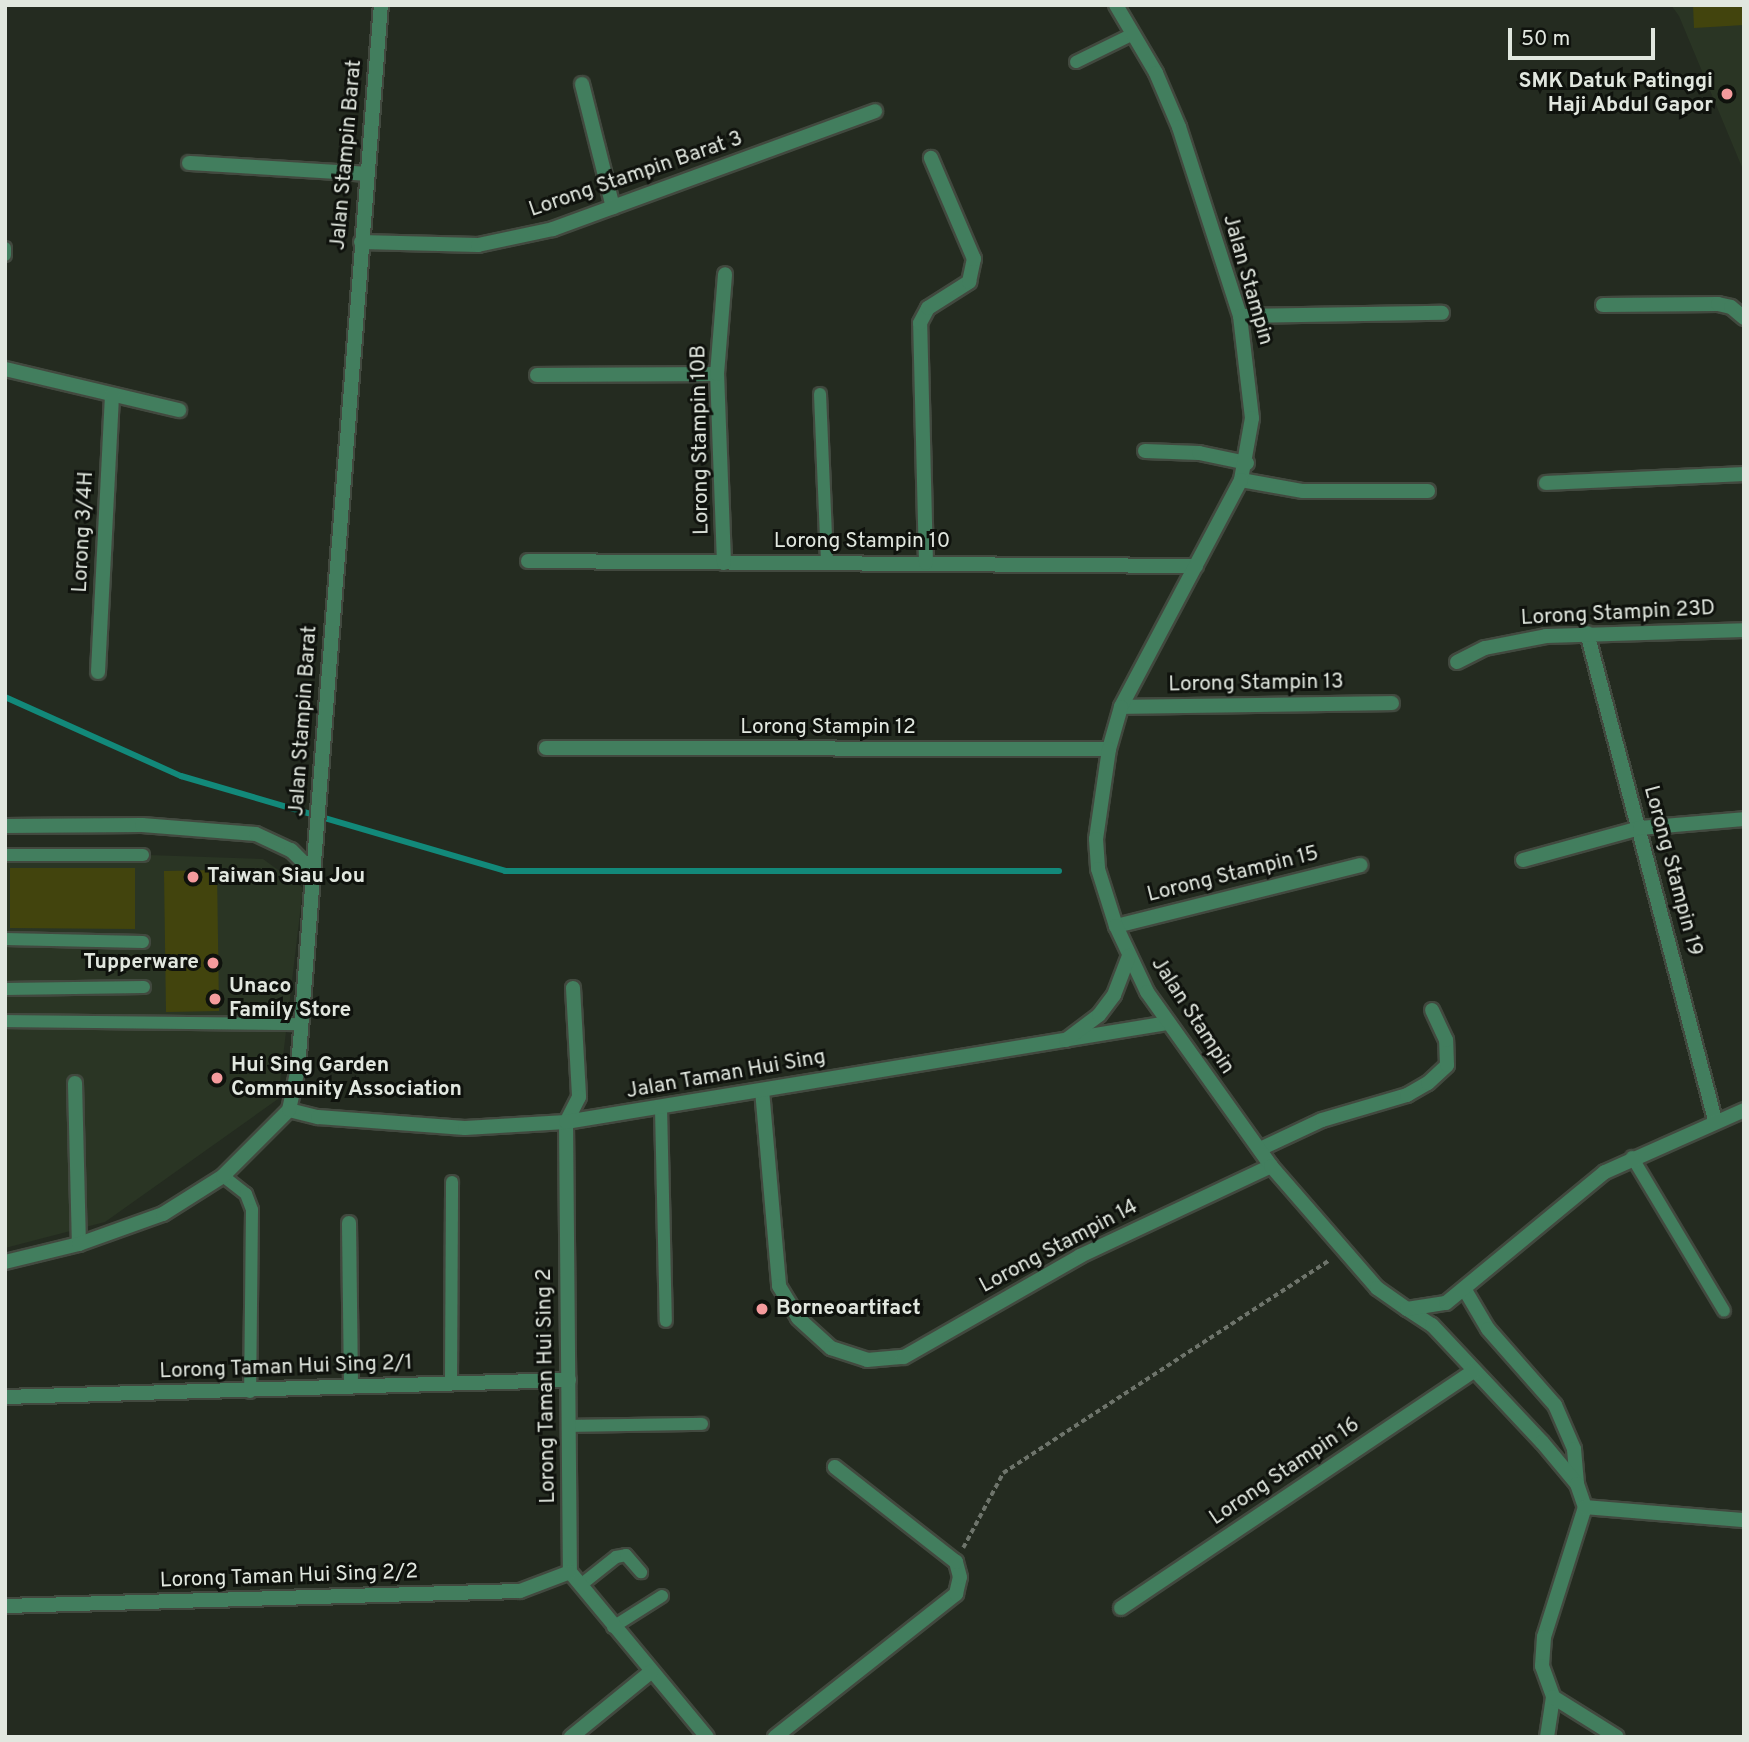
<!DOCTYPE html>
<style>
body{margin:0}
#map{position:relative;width:1749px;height:1742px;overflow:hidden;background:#242b20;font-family:Overpass,sans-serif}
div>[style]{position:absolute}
.built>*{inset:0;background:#2a3524}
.stream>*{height:6px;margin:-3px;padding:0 3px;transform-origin:3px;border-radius:3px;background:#12897a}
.building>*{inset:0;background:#42440d}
.path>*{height:3.5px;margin-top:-1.75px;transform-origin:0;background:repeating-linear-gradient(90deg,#6e746b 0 5px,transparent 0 8.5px)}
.roads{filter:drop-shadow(2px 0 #42493f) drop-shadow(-2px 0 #42493f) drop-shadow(0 2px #42493f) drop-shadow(0 -2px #42493f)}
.service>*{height:12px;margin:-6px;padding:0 6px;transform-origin:6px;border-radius:6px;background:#427e5e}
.minor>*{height:14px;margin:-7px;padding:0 7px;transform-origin:7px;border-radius:7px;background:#427e5e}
.tertiary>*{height:14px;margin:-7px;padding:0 7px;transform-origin:7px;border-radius:7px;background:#427e5e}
.dots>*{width:19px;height:19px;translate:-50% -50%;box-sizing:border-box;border:4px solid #0f120d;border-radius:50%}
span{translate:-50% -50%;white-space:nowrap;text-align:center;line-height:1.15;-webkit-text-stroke:6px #0f120d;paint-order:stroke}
.poi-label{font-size:21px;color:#e1e7df;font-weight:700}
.right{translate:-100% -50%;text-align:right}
.left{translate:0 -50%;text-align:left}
.street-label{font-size:21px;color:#e1e7df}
.frame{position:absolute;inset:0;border:7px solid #e1e7df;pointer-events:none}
.scale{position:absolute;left:1508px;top:28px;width:147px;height:32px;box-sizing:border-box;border:4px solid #e1e7df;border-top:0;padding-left:9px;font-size:21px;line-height:24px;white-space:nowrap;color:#e1e7df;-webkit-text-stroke:5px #0f120d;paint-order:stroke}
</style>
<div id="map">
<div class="built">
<div style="clip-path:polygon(1671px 5px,1744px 5px,1744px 172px,1679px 16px)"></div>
<div style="clip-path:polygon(5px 850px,263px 859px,303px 888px,278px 1099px,105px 1222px,5px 1248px)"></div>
</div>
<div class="stream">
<div style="left:5px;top:697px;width:193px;rotate:24.2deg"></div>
<div style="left:181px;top:776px;width:338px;rotate:16.3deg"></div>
<div style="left:505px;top:871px;width:554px"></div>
</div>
<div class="building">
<div style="clip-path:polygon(1693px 5px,1744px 5px,1744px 25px,1694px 28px)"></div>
<div style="clip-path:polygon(10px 868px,135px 868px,135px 929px,10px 928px)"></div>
<div style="clip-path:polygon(217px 870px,219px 1011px,166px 1012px,164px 871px)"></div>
</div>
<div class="path">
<div style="left:963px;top:1548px;width:85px;rotate:-61.9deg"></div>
<div style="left:1003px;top:1473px;width:390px;rotate:-33.1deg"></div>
</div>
<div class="roads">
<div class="service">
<div style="left:1076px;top:62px;width:64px;rotate:-26.2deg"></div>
<div style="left:5px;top:248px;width:7px;rotate:90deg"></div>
<div style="left:820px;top:394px;width:169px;rotate:87.6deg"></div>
<div style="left:5px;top:855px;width:138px"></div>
<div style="left:5px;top:939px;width:138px;rotate:1.2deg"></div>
<div style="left:5px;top:989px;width:139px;rotate:-0.8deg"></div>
<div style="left:5px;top:1021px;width:297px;rotate:0.6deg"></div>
<div style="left:661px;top:1108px;width:213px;rotate:88.7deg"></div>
<div style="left:1632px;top:1157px;width:179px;rotate:59.1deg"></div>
<div style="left:223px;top:1176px;width:29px;rotate:38deg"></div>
<div style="left:246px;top:1194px;width:17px;rotate:69deg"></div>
<div style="left:252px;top:1210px;width:182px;rotate:90.6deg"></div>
<div style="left:451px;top:1383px;width:201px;rotate:-89.7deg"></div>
<div style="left:569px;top:1426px;width:133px;rotate:-0.9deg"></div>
<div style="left:582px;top:1584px;width:43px;rotate:-38.5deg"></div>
<div style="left:616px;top:1557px;width:10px;rotate:-11deg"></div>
<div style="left:626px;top:1555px;width:23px;rotate:49deg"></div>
<div style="left:613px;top:1627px;width:58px;rotate:-32.3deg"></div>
</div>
<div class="minor">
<div style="left:582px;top:84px;width:127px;rotate:75.9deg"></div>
<div style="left:189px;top:163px;width:178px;rotate:3.5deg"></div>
<div style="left:361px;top:242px;width:117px;rotate:1.5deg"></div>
<div style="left:478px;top:245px;width:77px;rotate:-12deg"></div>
<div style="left:553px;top:229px;width:343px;rotate:-20.1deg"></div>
<div style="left:1603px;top:305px;width:115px;rotate:-0.5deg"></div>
<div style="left:1718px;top:304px;width:13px;rotate:13deg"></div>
<div style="left:1731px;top:307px;width:17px;rotate:40deg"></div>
<div style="left:1240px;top:316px;width:202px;rotate:-0.9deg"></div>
<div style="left:5px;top:369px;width:179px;rotate:13.3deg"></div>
<div style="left:537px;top:375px;width:180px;rotate:-0.3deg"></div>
<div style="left:1145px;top:451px;width:54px;rotate:2.1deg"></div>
<div style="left:1199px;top:453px;width:49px;rotate:11.8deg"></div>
<div style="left:1241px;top:480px;width:63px;rotate:10.1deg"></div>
<div style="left:1303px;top:491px;width:125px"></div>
<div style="left:1546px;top:483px;width:198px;rotate:-2.6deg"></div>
<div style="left:528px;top:561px;width:668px;rotate:0.43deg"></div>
<div style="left:724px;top:563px;width:189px;rotate:-92.1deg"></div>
<div style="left:717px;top:374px;width:100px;rotate:-85.4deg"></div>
<div style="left:926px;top:563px;width:240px;rotate:-91.4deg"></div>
<div style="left:920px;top:323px;width:17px;rotate:-62deg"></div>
<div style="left:928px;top:308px;width:49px;rotate:-32.4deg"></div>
<div style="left:969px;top:282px;width:24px;rotate:-78deg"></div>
<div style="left:974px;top:259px;width:110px;rotate:-113.1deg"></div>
<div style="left:1587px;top:633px;width:504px;rotate:75.27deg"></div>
<div style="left:1457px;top:662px;width:31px;rotate:-27deg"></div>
<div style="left:1485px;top:648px;width:62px;rotate:-11.1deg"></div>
<div style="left:1546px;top:636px;width:198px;rotate:-1.7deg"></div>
<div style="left:98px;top:672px;width:277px;rotate:-87.1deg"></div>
<div style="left:1121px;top:707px;width:271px;rotate:-0.8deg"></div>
<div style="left:546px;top:748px;width:563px;rotate:0.1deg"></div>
<div style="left:5px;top:826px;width:137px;rotate:-0.4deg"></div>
<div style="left:142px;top:825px;width:114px;rotate:4.5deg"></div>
<div style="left:256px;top:834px;width:38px;rotate:25deg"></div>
<div style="left:291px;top:850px;width:33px;rotate:45deg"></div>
<div style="left:1523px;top:860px;width:121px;rotate:-15.3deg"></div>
<div style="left:1640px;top:828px;width:104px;rotate:-4.9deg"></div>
<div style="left:1116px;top:926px;width:252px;rotate:-14deg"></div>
<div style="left:573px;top:988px;width:109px;rotate:86.8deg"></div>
<div style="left:579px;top:1097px;width:28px;rotate:117deg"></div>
<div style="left:566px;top:1122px;width:450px;rotate:89.5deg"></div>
<div style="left:570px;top:1572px;width:214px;rotate:50.3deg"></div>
<div style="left:75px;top:1083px;width:161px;rotate:88.6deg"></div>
<div style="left:762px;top:1090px;width:197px;rotate:85deg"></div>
<div style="left:779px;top:1286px;width:37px;rotate:59deg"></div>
<div style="left:798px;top:1318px;width:45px;rotate:42.3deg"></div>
<div style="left:831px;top:1348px;width:38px;rotate:18deg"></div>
<div style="left:867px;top:1360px;width:37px;rotate:-5deg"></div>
<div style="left:904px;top:1357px;width:203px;rotate:-29.8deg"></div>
<div style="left:1080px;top:1256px;width:211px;rotate:-25.2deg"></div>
<div style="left:289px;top:1110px;width:30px;rotate:14deg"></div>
<div style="left:318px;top:1117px;width:147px;rotate:4.3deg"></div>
<div style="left:465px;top:1128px;width:101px;rotate:-3.4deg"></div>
<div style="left:566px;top:1122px;width:609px;rotate:-9.35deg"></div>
<div style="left:1260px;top:1149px;width:68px;rotate:-25.1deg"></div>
<div style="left:1322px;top:1120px;width:89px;rotate:-16.4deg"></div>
<div style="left:1407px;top:1095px;width:24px;rotate:-30deg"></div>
<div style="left:1428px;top:1083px;width:26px;rotate:-43deg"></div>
<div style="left:1447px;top:1065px;width:25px;rotate:-92deg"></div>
<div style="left:1446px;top:1040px;width:33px;rotate:-115deg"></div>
<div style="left:349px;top:1223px;width:163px;rotate:89.3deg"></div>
<div style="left:1465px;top:1290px;width:45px;rotate:59.5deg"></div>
<div style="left:1488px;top:1329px;width:101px;rotate:48.6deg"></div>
<div style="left:1555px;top:1405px;width:48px;rotate:66.6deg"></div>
<div style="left:1574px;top:1449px;width:35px;rotate:85deg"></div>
<div style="left:1407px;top:1309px;width:30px;rotate:33deg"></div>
<div style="left:1432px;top:1325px;width:161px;rotate:46.8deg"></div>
<div style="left:1542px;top:1442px;width:55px;rotate:50.2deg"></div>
<div style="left:1577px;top:1484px;width:24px;rotate:71deg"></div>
<div style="left:1585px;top:1507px;width:136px;rotate:107.5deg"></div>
<div style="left:1544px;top:1637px;width:29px;rotate:94deg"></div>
<div style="left:1542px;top:1666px;width:33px;rotate:70deg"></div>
<div style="left:1553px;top:1697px;width:40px;rotate:98.5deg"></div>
<div style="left:5px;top:1397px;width:564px;rotate:-1.73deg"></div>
<div style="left:1585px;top:1507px;width:160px;rotate:4.7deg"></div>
<div style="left:5px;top:1606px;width:515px;rotate:-1.67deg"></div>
<div style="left:520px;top:1591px;width:53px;rotate:-20.8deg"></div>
<div style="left:1121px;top:1608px;width:425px;rotate:-33.9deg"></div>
<div style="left:1553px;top:1697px;width:75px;rotate:32deg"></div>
<div style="left:571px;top:1737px;width:104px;rotate:-39.2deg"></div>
<div style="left:775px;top:1737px;width:231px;rotate:-38.3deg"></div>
<div style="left:956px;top:1594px;width:17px;rotate:-77deg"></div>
<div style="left:960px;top:1577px;width:16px;rotate:-105deg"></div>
<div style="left:956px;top:1562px;width:154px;rotate:-141.9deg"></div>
</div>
<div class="tertiary">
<div style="left:1116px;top:5px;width:79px;rotate:59.5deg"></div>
<div style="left:1156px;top:73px;width:59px;rotate:66.9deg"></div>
<div style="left:1179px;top:127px;width:199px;rotate:72.1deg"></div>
<div style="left:1240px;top:316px;width:103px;rotate:83.3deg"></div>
<div style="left:1252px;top:418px;width:63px;rotate:100.1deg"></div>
<div style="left:1241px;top:480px;width:257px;rotate:117.9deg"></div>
<div style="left:1121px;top:707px;width:44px;rotate:105.9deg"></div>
<div style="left:1109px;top:749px;width:91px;rotate:98.2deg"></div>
<div style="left:1096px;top:839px;width:30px;rotate:86deg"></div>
<div style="left:1098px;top:869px;width:60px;rotate:72.5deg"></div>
<div style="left:1116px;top:926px;width:73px;rotate:64.8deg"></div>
<div style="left:1147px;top:992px;width:214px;rotate:54.5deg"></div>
<div style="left:1271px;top:1166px;width:162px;rotate:49deg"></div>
<div style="left:1377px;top:1288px;width:37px;rotate:35deg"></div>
<div style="left:1407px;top:1309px;width:39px;rotate:-9deg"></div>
<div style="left:1446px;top:1303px;width:206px;rotate:-39.5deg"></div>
<div style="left:1605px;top:1172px;width:152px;rotate:-24deg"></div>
<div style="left:1066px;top:1040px;width:41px;rotate:-37.1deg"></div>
<div style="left:1099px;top:1015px;width:25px;rotate:-53deg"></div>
<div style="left:1114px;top:995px;width:42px;rotate:-69deg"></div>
<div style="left:5px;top:1262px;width:76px;rotate:-13.7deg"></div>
<div style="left:79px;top:1244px;width:89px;rotate:-19.7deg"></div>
<div style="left:163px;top:1214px;width:71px;rotate:-32.3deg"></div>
<div style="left:223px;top:1176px;width:93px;rotate:-45deg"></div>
<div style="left:289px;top:1110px;width:43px;rotate:-77.9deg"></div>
<div style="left:298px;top:1068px;width:1066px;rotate:-85.54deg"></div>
</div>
</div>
<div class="dots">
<div style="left:1727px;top:94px;background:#f59b9d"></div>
<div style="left:193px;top:877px;background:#f59b9d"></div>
<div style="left:213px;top:963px;background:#f59b9d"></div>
<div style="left:215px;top:999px;background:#f59b9d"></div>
<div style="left:217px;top:1078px;background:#f59b9d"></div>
<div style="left:762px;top:1309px;background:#f59b9d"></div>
</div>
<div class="poi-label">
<span class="right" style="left:1713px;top:94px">SMK Datuk Patinggi<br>Haji Abdul Gapor</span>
<span class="left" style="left:207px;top:877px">Taiwan Siau Jou</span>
<span class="right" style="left:199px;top:963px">Tupperware</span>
<span class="left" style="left:229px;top:999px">Unaco<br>Family Store</span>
<span class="left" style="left:231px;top:1078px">Hui Sing Garden<br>Community Association</span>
<span class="left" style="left:776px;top:1309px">Borneoartifact</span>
</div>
<div class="street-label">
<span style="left:347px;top:155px;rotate:-85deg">Jalan Stampin Barat</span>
<span style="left:636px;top:175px;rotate:-19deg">Lorong Stampin Barat 3</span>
<span style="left:1247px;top:280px;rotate:74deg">Jalan Stampin</span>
<span style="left:701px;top:440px;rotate:-91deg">Lorong Stampin 10B</span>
<span style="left:84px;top:532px;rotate:-87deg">Lorong 3/4H</span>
<span style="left:862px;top:542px">Lorong Stampin 10</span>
<span style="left:1618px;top:614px;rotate:-3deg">Lorong Stampin 23D</span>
<span style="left:1256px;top:684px;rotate:-1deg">Lorong Stampin 13</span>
<span style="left:304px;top:721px;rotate:-86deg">Jalan Stampin Barat</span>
<span style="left:828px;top:728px">Lorong Stampin 12</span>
<span style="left:1672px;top:871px;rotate:75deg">Lorong Stampin 19</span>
<span style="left:1233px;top:875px;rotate:-14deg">Lorong Stampin 15</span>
<span style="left:1192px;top:1016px;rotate:57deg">Jalan Stampin</span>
<span style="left:726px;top:1075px;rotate:-10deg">Jalan Taman Hui Sing</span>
<span style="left:1059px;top:1247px;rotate:-28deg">Lorong Stampin 14</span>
<span style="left:286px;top:1368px;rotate:-2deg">Lorong Taman Hui Sing 2/1</span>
<span style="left:547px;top:1386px;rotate:-91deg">Lorong Taman Hui Sing 2</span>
<span style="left:1285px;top:1472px;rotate:-34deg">Lorong Stampin 16</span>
<span style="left:289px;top:1577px;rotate:-2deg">Lorong Taman Hui Sing 2/2</span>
</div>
<div class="frame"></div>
<div class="scale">50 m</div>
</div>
